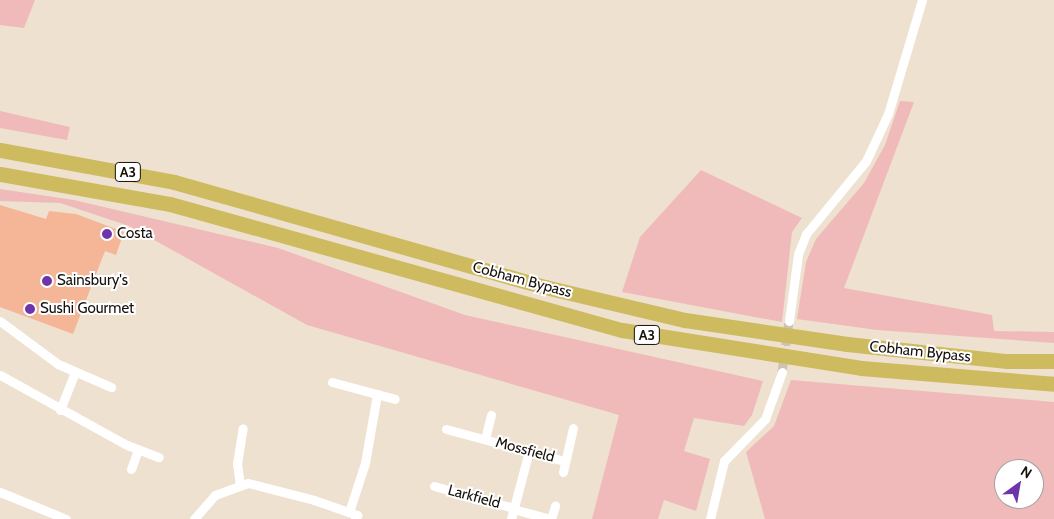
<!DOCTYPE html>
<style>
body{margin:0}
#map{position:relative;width:1054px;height:519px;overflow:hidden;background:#efe1d0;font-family:Cabin,sans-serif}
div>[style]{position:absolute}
.green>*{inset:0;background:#efbab9}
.building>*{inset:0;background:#f5b597}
.minor-tunnel>*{height:9px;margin-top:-4.5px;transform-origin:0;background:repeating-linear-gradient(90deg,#cec2b3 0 9px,transparent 0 13.5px)}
.minor>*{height:9px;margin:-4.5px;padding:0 4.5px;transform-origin:4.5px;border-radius:4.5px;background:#fff}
.trunk>*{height:15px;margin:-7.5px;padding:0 7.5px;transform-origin:7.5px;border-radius:7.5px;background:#cebb60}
.dots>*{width:14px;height:14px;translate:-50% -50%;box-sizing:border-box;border:2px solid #fff;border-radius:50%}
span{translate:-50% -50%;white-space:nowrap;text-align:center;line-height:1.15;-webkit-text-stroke:4px #fff;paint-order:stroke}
.shield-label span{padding:1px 4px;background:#fff;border:1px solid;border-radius:4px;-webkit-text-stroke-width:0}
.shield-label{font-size:14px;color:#16110c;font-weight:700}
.poi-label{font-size:15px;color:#16110c}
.left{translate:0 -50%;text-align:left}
.street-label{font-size:15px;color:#16110c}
.north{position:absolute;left:994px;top:459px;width:50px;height:50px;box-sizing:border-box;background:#fff;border:1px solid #a2a09e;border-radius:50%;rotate:32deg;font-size:14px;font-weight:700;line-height:20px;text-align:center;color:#16110c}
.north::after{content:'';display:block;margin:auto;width:18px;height:22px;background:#6e35ab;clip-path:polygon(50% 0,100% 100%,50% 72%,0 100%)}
</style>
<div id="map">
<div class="green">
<div style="clip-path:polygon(0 0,35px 0,24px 28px,0 25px)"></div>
<div style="clip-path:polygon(900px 101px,914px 102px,844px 288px,992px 315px,994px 331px,1054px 332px,1054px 343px,877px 330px,797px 319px,806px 262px,816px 239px,864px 183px,885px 145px)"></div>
<div style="clip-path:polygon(0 111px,70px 127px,67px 140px,0 128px)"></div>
<div style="clip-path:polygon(701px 170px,802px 218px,792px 232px,782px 322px,622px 292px,640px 237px)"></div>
<div style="clip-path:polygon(0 189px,74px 200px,278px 248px,465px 315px,763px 381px,752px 415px,744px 426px,694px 418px,684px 451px,710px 459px,696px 511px,664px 500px,658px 519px,592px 519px,619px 415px,307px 325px,129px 226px,60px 203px,0 201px)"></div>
<div style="clip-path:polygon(evenodd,791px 380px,1054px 402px,1054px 519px,765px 519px,746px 452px,774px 426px,791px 380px,1004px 469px,1034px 469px,1034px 499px,1004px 499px,1004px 469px)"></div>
</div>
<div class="building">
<div style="clip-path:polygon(0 205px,46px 219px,49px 211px,76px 214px,124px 232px,116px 255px,105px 251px,73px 334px,0 307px)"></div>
</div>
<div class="minor-tunnel">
<div style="left:782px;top:372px;width:51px;rotate:-82.2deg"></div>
</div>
<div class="minor">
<div style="left:0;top:321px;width:72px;rotate:36.6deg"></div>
<div style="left:58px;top:364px;width:58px;rotate:23.5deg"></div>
<div style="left:789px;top:321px;width:68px;rotate:-82.3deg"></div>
<div style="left:798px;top:254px;width:22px;rotate:-68deg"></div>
<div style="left:806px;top:234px;width:94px;rotate:-50.6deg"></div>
<div style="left:866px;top:161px;width:52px;rotate:-64.9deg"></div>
<div style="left:888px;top:114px;width:119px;rotate:-73.4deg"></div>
<div style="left:0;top:375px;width:145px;rotate:28.9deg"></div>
<div style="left:127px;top:445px;width:34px;rotate:21deg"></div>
<div style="left:332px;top:382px;width:65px;rotate:15.1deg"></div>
<div style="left:60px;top:410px;width:41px;rotate:-68.5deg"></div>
<div style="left:446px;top:429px;width:123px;rotate:15.1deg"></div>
<div style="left:485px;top:439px;width:25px;rotate:-76deg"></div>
<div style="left:131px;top:469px;width:20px;rotate:-70deg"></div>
<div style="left:563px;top:472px;width:45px;rotate:-77.2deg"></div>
<div style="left:240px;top:485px;width:21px;rotate:-98deg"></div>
<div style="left:237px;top:464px;width:36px;rotate:-81deg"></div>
<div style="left:434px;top:486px;width:83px;rotate:15.4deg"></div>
<div style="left:0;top:492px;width:71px;rotate:22.2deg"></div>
<div style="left:513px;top:509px;width:39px;rotate:15deg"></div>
<div style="left:349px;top:512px;width:52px;rotate:-71.9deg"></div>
<div style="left:365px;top:463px;width:70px;rotate:-80.1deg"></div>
<div style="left:194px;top:519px;width:32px;rotate:-49deg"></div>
<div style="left:215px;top:495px;width:35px;rotate:-20deg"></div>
<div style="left:248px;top:483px;width:68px;rotate:14.4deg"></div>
<div style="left:314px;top:500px;width:46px;rotate:19.2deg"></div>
<div style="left:357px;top:515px;width:4px;rotate:117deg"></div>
<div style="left:511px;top:519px;width:70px;rotate:-75.2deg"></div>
<div style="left:551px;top:519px;width:14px;rotate:-73deg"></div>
<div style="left:710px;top:519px;width:60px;rotate:-76.4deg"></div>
<div style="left:724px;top:461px;width:59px;rotate:-45.7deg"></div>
<div style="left:765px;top:419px;width:50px;rotate:-70.1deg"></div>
</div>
<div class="trunk">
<div style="left:0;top:150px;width:177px;rotate:10.4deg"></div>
<div style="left:174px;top:182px;width:386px;rotate:15.8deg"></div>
<div style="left:545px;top:287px;width:144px;rotate:13.3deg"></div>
<div style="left:685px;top:320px;width:164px;rotate:8.4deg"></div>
<div style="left:847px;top:344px;width:161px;rotate:6.1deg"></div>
<div style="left:1007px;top:361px;width:47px"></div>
<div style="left:0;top:174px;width:173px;rotate:10deg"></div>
<div style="left:170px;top:204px;width:469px;rotate:15.6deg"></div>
<div style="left:622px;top:330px;width:242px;rotate:9deg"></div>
<div style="left:861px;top:368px;width:194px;rotate:4.7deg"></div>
</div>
<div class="dots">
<div style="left:107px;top:234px;background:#6e35ab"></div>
<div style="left:47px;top:281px;background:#6e35ab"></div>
<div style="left:30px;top:309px;background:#6e35ab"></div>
</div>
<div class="shield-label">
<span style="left:128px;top:172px">A3</span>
<span style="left:647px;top:335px">A3</span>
</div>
<div class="poi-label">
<span class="left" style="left:117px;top:234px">Costa</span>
<span class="left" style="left:57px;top:281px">Sainsbury's</span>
<span class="left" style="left:40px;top:309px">Sushi Gourmet</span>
</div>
<div class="street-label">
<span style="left:522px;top:280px;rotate:15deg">Cobham Bypass</span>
<span style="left:920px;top:352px;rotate:6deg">Cobham Bypass</span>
<span style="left:525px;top:450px;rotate:15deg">Mossfield</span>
<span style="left:474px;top:497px;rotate:15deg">Larkfield</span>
</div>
<div class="north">N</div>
</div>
